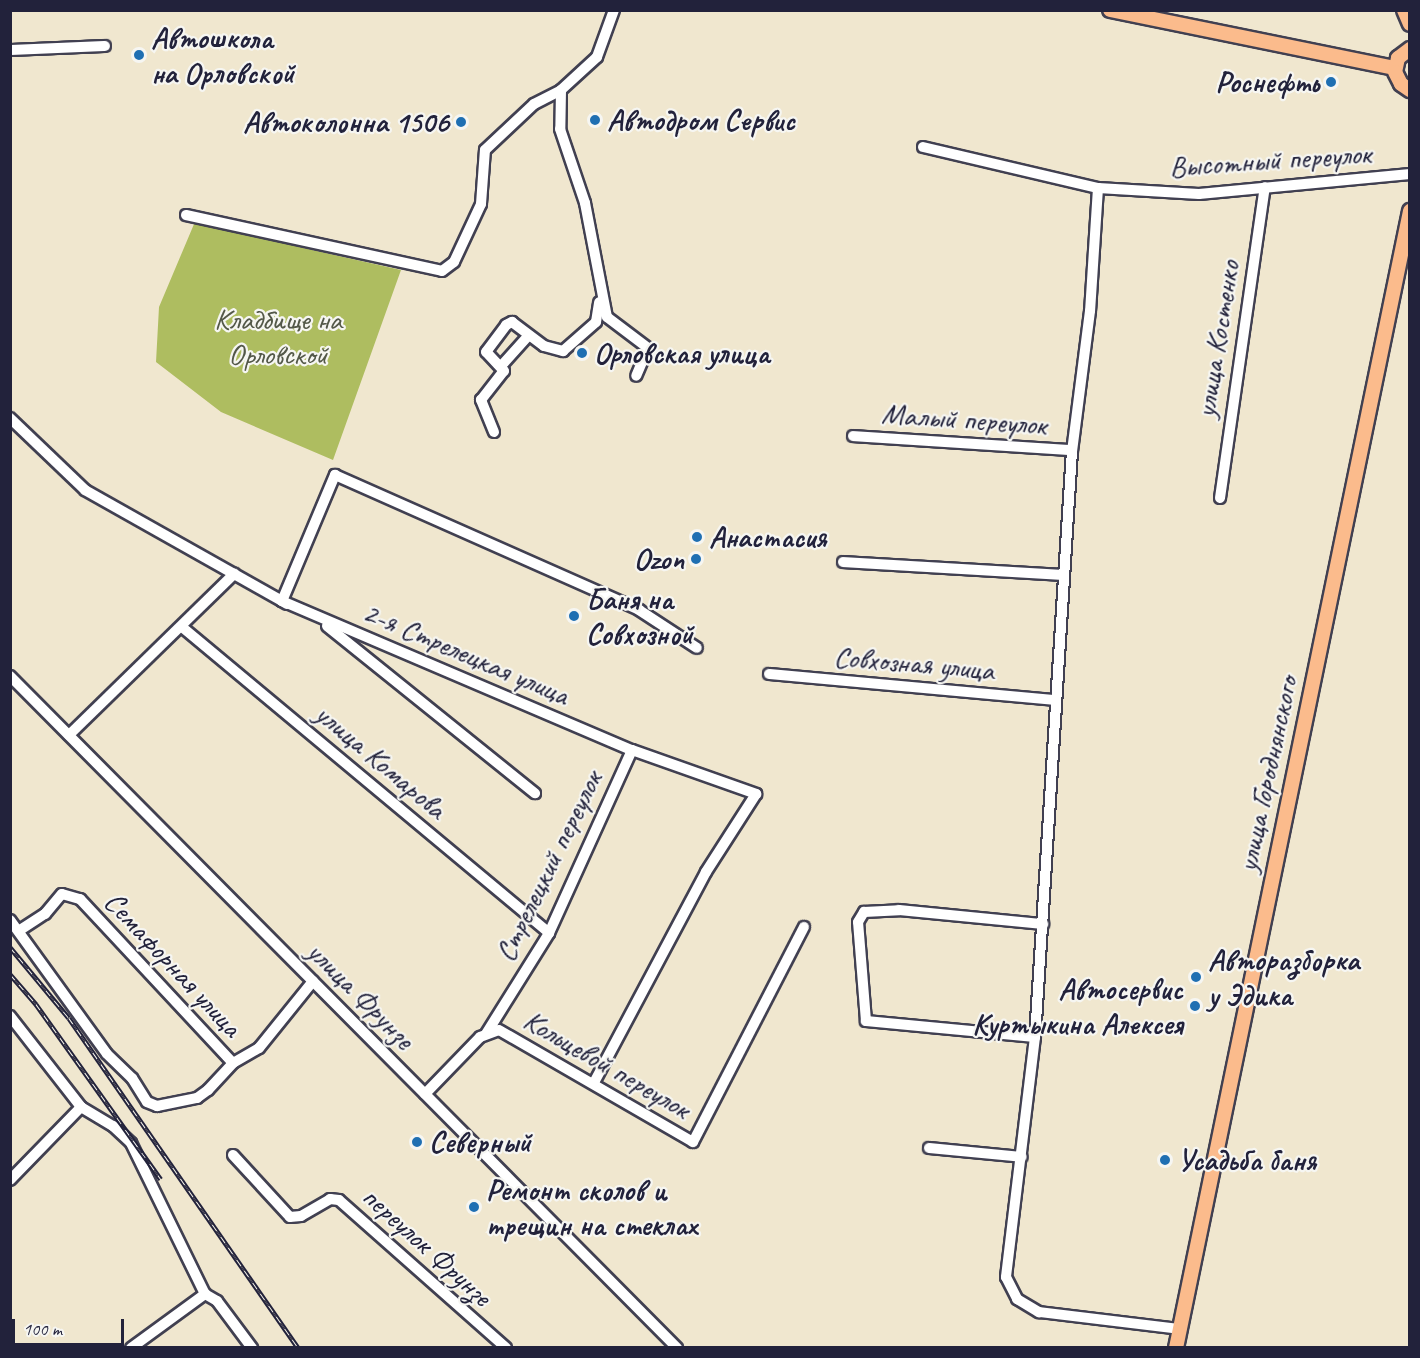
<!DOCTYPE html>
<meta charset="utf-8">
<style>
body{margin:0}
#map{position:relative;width:1420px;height:1358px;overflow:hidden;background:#f0e7cf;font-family:Caveat,sans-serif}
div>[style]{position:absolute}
.green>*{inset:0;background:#aebd60}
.roads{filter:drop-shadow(2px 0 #414051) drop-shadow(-2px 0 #414051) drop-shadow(0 2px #414051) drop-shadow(0 -2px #414051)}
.minor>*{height:10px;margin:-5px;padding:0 5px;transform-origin:5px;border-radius:5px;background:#fff}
.major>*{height:14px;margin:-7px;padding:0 7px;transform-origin:7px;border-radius:7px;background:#fbbb8c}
.rail>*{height:4.5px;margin-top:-2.25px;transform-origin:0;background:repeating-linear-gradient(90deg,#f6f6f2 0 7px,#22223b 0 14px);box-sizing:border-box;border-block:2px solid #22223b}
.dots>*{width:16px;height:16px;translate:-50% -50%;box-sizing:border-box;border:3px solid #f6f6f2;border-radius:50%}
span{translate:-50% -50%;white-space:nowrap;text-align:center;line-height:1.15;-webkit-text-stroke:4.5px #f6f6f2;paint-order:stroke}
.poi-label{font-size:30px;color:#22223b;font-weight:700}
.left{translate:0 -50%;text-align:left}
.right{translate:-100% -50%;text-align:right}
.street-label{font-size:30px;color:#22223b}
.park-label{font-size:30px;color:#535848}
.frame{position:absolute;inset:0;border:12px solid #22223b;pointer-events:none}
.scale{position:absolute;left:12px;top:1319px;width:112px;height:27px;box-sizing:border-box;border:3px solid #22223b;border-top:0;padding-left:8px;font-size:18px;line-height:21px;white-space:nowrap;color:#22223b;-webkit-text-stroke:4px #f6f6f2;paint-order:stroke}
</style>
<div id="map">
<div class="green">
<div style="clip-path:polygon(197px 217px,299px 247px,401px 270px,333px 460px,221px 412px,156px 362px,159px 307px)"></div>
</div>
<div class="roads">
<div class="minor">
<div style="left:614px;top:10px;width:50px;rotate:109.9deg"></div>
<div style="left:597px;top:57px;width:49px;rotate:137.5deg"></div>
<div style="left:561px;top:90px;width:39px;rotate:91deg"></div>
<div style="left:560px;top:129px;width:78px;rotate:71.3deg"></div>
<div style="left:585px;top:203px;width:116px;rotate:79.1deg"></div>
<div style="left:607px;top:317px;width:51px;rotate:37.1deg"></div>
<div style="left:648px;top:348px;width:30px;rotate:113deg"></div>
<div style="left:10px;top:50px;width:95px;rotate:-2.4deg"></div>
<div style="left:923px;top:147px;width:180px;rotate:13.2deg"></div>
<div style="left:1098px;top:188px;width:101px;rotate:3.4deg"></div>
<div style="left:1199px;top:194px;width:212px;rotate:-5.4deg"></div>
<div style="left:1098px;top:188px;width:123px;rotate:93.7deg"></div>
<div style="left:1090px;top:311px;width:141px;rotate:97.3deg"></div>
<div style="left:1072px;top:451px;width:587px;rotate:93.61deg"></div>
<div style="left:1035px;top:1037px;width:242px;rotate:96.9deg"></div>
<div style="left:1006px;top:1277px;width:25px;rotate:63deg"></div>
<div style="left:1017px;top:1299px;width:26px;rotate:31deg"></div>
<div style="left:1039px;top:1312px;width:142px;rotate:6.9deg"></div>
<div style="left:186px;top:215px;width:262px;rotate:12.3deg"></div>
<div style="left:442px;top:271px;width:15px;rotate:-37deg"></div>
<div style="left:454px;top:262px;width:64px;rotate:-65deg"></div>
<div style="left:481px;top:204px;width:54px;rotate:-85.8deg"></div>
<div style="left:485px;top:150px;width:67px;rotate:-43.2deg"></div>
<div style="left:534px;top:104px;width:30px;rotate:-27deg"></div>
<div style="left:502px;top:365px;width:40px;rotate:-48deg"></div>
<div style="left:10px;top:418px;width:104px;rotate:43.8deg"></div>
<div style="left:85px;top:490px;width:226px;rotate:29.4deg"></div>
<div style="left:282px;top:601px;width:380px;rotate:23.1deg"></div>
<div style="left:632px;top:750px;width:132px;rotate:19.5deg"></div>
<div style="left:756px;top:794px;width:93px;rotate:122.7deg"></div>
<div style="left:706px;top:872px;width:239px;rotate:118deg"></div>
<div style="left:494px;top:432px;width:35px;rotate:-112deg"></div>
<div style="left:481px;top:400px;width:37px;rotate:-52deg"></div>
<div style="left:504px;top:371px;width:26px;rotate:-133deg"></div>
<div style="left:486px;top:352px;width:34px;rotate:-53deg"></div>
<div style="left:506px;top:325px;width:7px;rotate:-27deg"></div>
<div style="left:512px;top:322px;width:40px;rotate:37deg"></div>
<div style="left:544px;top:346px;width:20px;rotate:15deg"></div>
<div style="left:563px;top:351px;width:44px;rotate:-41.3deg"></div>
<div style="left:596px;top:322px;width:20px;rotate:-81deg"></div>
<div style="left:853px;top:436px;width:219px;rotate:3.7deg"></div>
<div style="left:1220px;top:498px;width:314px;rotate:-81.8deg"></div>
<div style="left:843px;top:562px;width:220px;rotate:3.4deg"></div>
<div style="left:287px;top:604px;width:6px;rotate:-149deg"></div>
<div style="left:282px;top:601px;width:137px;rotate:-67.2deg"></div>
<div style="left:335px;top:475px;width:333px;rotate:23.9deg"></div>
<div style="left:639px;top:610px;width:69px;rotate:33.2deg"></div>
<div style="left:327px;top:626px;width:267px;rotate:38.8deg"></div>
<div style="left:182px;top:627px;width:478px;rotate:39.8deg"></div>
<div style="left:769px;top:674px;width:286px;rotate:5.2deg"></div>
<div style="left:10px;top:676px;width:947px;rotate:45.21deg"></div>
<div style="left:69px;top:735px;width:231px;rotate:-44.3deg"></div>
<div style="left:10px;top:920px;width:165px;rotate:54.1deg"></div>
<div style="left:107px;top:1054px;width:35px;rotate:44deg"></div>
<div style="left:132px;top:1078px;width:28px;rotate:58deg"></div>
<div style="left:147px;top:1102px;width:11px;rotate:22deg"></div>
<div style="left:157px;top:1106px;width:41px;rotate:-11.3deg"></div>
<div style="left:197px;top:1098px;width:14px;rotate:-36deg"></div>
<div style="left:208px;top:1090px;width:37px;rotate:-47deg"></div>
<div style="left:233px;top:1063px;width:30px;rotate:-30deg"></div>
<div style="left:259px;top:1048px;width:86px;rotate:-51.1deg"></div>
<div style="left:20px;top:930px;width:30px;rotate:-33deg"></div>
<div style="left:45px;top:914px;width:26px;rotate:-50deg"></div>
<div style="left:62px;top:894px;width:19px;rotate:16deg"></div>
<div style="left:80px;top:899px;width:224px;rotate:47deg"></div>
<div style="left:10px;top:1016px;width:115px;rotate:52deg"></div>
<div style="left:81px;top:1107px;width:37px;rotate:31deg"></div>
<div style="left:113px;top:1126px;width:25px;rotate:43deg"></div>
<div style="left:131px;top:1143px;width:168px;rotate:63.9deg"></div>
<div style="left:205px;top:1294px;width:14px;rotate:30deg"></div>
<div style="left:217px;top:1301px;width:59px;rotate:53.3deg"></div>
<div style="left:486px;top:1034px;width:119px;rotate:-58deg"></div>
<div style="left:549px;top:933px;width:201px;rotate:-65.6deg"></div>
<div style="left:1035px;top:1037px;width:170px;rotate:-174.6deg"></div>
<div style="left:866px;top:1021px;width:99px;rotate:-94.6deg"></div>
<div style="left:858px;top:922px;width:12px;rotate:-59deg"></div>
<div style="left:864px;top:912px;width:35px;rotate:-3deg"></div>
<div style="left:899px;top:910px;width:145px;rotate:5.6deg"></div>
<div style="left:425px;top:1094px;width:79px;rotate:-46deg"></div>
<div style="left:480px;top:1037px;width:20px;rotate:-20deg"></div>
<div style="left:499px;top:1030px;width:224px;rotate:30deg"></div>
<div style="left:693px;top:1142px;width:242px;rotate:-62.7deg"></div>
<div style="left:929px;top:1148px;width:93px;rotate:5.5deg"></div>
<div style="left:233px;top:1155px;width:84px;rotate:47.4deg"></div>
<div style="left:290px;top:1217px;width:11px;rotate:-5deg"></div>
<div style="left:301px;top:1216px;width:34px;rotate:-30deg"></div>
<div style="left:330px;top:1199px;width:9px;rotate:6deg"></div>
<div style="left:339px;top:1200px;width:223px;rotate:41.5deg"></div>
<div style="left:10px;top:1180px;width:102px;rotate:-45.8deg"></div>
<div style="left:131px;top:1348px;width:92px;rotate:-36.1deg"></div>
</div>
<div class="major">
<div style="left:1110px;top:10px;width:291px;rotate:11.5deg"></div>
<div style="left:1404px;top:10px;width:15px;rotate:67deg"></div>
<div style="left:1410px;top:49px;width:15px;rotate:143deg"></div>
<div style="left:1398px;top:58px;width:14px;rotate:102deg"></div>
<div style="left:1395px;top:72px;width:13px;rotate:63deg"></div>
<div style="left:1401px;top:84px;width:11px;rotate:34deg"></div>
<div style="left:1176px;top:1348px;width:1161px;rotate:-78.37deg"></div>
</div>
</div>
<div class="rail">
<div style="left:10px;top:947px;width:92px;rotate:50.3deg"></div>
<div style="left:69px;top:1018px;width:402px;rotate:55.2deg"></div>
<div style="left:10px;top:974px;width:40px;rotate:49deg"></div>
<div style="left:36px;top:1004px;width:215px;rotate:54.5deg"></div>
</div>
<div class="dots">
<div style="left:139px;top:55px;background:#1f6fb2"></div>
<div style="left:1331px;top:82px;background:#1f6fb2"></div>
<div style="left:595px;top:120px;background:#1f6fb2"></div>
<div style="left:461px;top:122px;background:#1f6fb2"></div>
<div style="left:582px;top:353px;background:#1f6fb2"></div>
<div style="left:697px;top:537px;background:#1f6fb2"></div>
<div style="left:696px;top:559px;background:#1f6fb2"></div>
<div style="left:574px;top:616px;background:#1f6fb2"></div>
<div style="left:1196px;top:977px;background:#1f6fb2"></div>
<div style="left:1195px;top:1006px;background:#1f6fb2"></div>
<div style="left:417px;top:1142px;background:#1f6fb2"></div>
<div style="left:1165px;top:1160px;background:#1f6fb2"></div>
<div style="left:474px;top:1207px;background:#1f6fb2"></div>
</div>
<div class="poi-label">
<span class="left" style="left:151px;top:55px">Автошкола<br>на Орловской</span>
<span class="right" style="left:1319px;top:82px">Роснефть</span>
<span class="left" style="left:607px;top:120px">Автодром Сервис</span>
<span class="right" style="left:449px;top:122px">Автоколонна 1506</span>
<span class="left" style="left:594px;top:353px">Орловская улица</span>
<span class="left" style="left:709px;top:537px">Анастасия</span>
<span class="right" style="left:684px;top:559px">Ozon</span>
<span class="left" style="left:586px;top:616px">Баня на<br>Совхозной</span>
<span class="left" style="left:1208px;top:977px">Авторазборка<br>у Эдика</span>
<span class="right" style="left:1183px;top:1006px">Автосервис<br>Куртыкина Алексея</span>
<span class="left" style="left:429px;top:1142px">Северный</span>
<span class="left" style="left:1177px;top:1160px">Усадьба баня</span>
<span class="left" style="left:486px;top:1207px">Ремонт сколов и<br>трещин на стеклах</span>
</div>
<div class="street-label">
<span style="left:1270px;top:160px;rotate:-4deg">Высотный переулок</span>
<span style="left:1217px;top:339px;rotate:-81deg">улица Костенко</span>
<span style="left:964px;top:419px;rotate:4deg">Малый переулок</span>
<span style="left:466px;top:653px;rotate:23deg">2-я Стрелецкая улица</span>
<span style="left:914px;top:663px;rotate:5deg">Совхозная улица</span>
<span style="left:381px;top:761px;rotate:40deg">улица Комарова</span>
<span style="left:1267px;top:774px;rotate:-78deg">улица Городнянского</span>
<span style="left:548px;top:866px;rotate:-64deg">Стрелецкий переулок</span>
<span style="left:173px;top:964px;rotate:47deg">Семафорная улица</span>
<span style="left:361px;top:995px;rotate:45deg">улица Фрунзе</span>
<span style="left:607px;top:1064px;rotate:30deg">Кольцевой переулок</span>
<span style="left:427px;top:1246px;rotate:42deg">переулок Фрунзе</span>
</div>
<div class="park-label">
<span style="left:278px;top:336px">Кладбище на<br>Орловской</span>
</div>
<div class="frame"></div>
<div class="scale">100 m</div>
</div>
